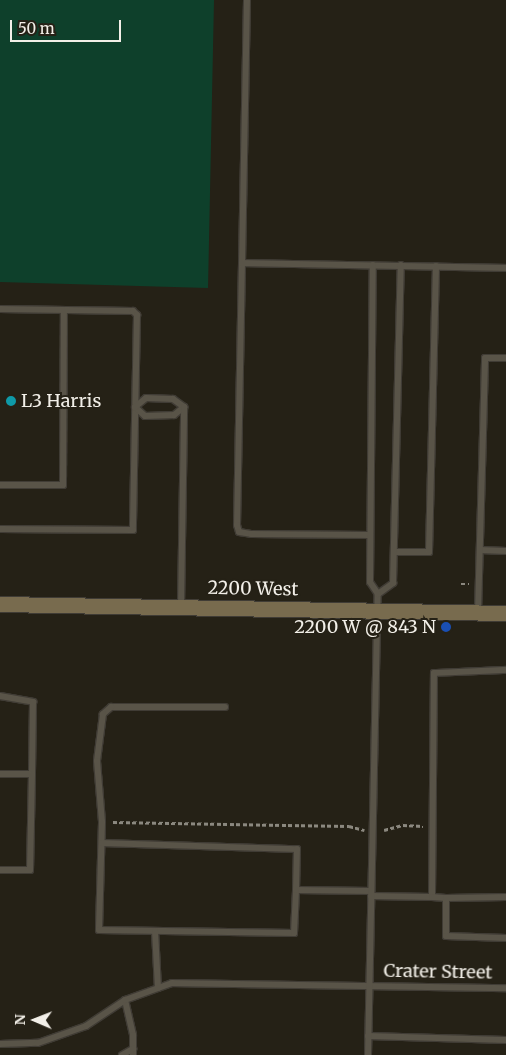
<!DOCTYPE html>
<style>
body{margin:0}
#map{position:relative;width:506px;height:1055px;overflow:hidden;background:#252116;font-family:Merriweather,serif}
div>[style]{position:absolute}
.green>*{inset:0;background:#0e402b}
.path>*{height:2.5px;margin-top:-1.25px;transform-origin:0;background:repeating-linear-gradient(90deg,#8b887f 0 4px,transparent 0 6.5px)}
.roads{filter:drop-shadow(1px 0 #403c35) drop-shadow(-1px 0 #403c35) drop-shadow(0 1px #403c35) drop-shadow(0 -1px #403c35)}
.lane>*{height:6px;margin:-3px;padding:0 3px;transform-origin:3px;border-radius:3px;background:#595448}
.secondary>*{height:15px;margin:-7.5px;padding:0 7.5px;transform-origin:7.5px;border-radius:7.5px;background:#786b4e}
.dots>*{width:14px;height:14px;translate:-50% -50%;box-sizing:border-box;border:2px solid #252116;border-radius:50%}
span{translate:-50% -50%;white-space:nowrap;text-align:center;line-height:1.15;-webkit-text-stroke:4px #252116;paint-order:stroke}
.poi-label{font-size:18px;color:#f2efe8}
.left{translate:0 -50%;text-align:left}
.right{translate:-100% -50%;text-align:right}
.street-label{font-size:18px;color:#f2efe8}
.north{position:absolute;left:10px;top:995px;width:50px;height:50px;-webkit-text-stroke:4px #252116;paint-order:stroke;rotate:271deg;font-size:14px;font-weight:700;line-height:20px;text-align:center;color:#f2efe8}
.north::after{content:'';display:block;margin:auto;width:18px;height:22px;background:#f2efe8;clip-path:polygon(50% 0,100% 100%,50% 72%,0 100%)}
.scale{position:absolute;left:10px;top:20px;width:111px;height:22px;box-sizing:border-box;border:2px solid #f2efe8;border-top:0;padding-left:6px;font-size:15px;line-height:18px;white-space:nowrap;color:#f2efe8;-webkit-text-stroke:4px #252116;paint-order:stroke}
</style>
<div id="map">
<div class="green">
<div style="clip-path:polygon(0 0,214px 0,208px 288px,0 282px)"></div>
</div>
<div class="path">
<div style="left:461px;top:584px;width:8px"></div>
<div style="left:113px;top:822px;width:236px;rotate:1deg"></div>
<div style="left:349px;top:826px;width:16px;rotate:15deg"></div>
<div style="left:384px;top:830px;width:20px;rotate:-15deg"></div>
<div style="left:403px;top:825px;width:20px;rotate:3deg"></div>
</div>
<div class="roads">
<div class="lane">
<div style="left:247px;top:0;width:525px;rotate:91.09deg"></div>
<div style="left:237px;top:525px;width:7px;rotate:74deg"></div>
<div style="left:239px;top:532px;width:12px;rotate:9deg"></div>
<div style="left:251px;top:534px;width:119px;rotate:0.5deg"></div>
<div style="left:243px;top:263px;width:263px;rotate:1.1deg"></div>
<div style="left:0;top:309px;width:133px;rotate:0.9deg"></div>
<div style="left:133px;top:311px;width:6px;rotate:45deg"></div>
<div style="left:137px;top:315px;width:215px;rotate:91.1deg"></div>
<div style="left:133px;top:530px;width:133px;rotate:-179.6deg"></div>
<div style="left:135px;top:407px;width:13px;rotate:42deg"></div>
<div style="left:145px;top:416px;width:29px;rotate:-2deg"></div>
<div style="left:174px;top:415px;width:13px;rotate:-39deg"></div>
<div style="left:135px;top:407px;width:14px;rotate:-39deg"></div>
<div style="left:146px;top:398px;width:27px;rotate:2deg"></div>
<div style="left:173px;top:399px;width:14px;rotate:36deg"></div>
<div style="left:0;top:485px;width:63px"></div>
<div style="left:63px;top:485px;width:175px;rotate:-89.7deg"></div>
<div style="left:480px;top:550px;width:26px;rotate:2deg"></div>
<div style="left:394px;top:552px;width:35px"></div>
<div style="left:429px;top:552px;width:286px;rotate:-88.6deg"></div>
<div style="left:378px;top:594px;width:19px;rotate:-36deg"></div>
<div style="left:393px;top:583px;width:318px;rotate:-88.6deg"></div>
<div style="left:181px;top:607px;width:200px;rotate:-89.1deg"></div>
<div style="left:478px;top:612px;width:254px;rotate:-88.4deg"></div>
<div style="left:485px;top:358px;width:21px"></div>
<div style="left:0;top:696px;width:34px;rotate:10deg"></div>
<div style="left:33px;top:702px;width:72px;rotate:90.8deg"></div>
<div style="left:32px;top:774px;width:32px;rotate:180deg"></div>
<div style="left:225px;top:707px;width:114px;rotate:180deg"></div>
<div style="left:111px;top:707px;width:11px;rotate:139deg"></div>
<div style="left:103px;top:714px;width:47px;rotate:97.3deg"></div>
<div style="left:97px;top:761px;width:61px;rotate:85.3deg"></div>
<div style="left:102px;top:822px;width:108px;rotate:91.6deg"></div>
<div style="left:99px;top:930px;width:195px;rotate:0.9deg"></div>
<div style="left:294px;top:933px;width:43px;rotate:-87.3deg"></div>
<div style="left:296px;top:890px;width:75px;rotate:0.8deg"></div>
<div style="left:102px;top:843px;width:195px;rotate:1.8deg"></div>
<div style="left:297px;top:849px;width:41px;rotate:91.4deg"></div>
<div style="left:0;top:870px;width:30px"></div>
<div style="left:30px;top:870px;width:96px;rotate:-88.8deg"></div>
<div style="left:371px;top:896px;width:61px;rotate:0.9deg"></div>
<div style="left:432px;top:897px;width:224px;rotate:-89.5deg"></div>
<div style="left:434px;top:673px;width:72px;rotate:-2.4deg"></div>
<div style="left:432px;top:897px;width:14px;rotate:4deg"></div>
<div style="left:446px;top:898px;width:38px;rotate:90deg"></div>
<div style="left:446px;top:936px;width:60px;rotate:1.9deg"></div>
<div style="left:446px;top:898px;width:60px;rotate:-1deg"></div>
<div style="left:155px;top:931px;width:57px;rotate:87deg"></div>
<div style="left:125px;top:1000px;width:36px;rotate:77deg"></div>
<div style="left:133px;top:1035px;width:20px;rotate:90deg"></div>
<div style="left:368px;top:1036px;width:138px;rotate:1.7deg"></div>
<div style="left:0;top:1044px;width:38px;rotate:-2deg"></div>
<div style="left:38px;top:1043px;width:51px;rotate:-19.5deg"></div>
<div style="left:86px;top:1026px;width:47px;rotate:-33.7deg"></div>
<div style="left:125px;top:1000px;width:50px;rotate:-19.9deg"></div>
<div style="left:172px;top:983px;width:334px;rotate:0.9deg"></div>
<div style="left:122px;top:1055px;width:13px;rotate:-29deg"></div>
<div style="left:368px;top:1055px;width:461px;rotate:-88.8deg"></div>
<div style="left:378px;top:594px;width:14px;rotate:-124deg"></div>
<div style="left:370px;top:582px;width:317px;rotate:-89.5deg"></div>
</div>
<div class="secondary">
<div style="left:0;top:604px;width:506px;rotate:1.02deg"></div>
</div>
</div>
<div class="dots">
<div style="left:11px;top:401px;background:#0f9aa8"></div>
<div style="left:446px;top:627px;background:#1a4fb4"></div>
</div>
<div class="poi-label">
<span class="left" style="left:21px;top:401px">L3 Harris</span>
<span class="right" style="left:436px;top:627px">2200 W @ 843 N</span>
</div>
<div class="street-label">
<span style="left:253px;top:589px;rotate:1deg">2200 West</span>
<span style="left:438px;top:972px;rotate:1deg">Crater Street</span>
</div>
<div class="north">N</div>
<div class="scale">50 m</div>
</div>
